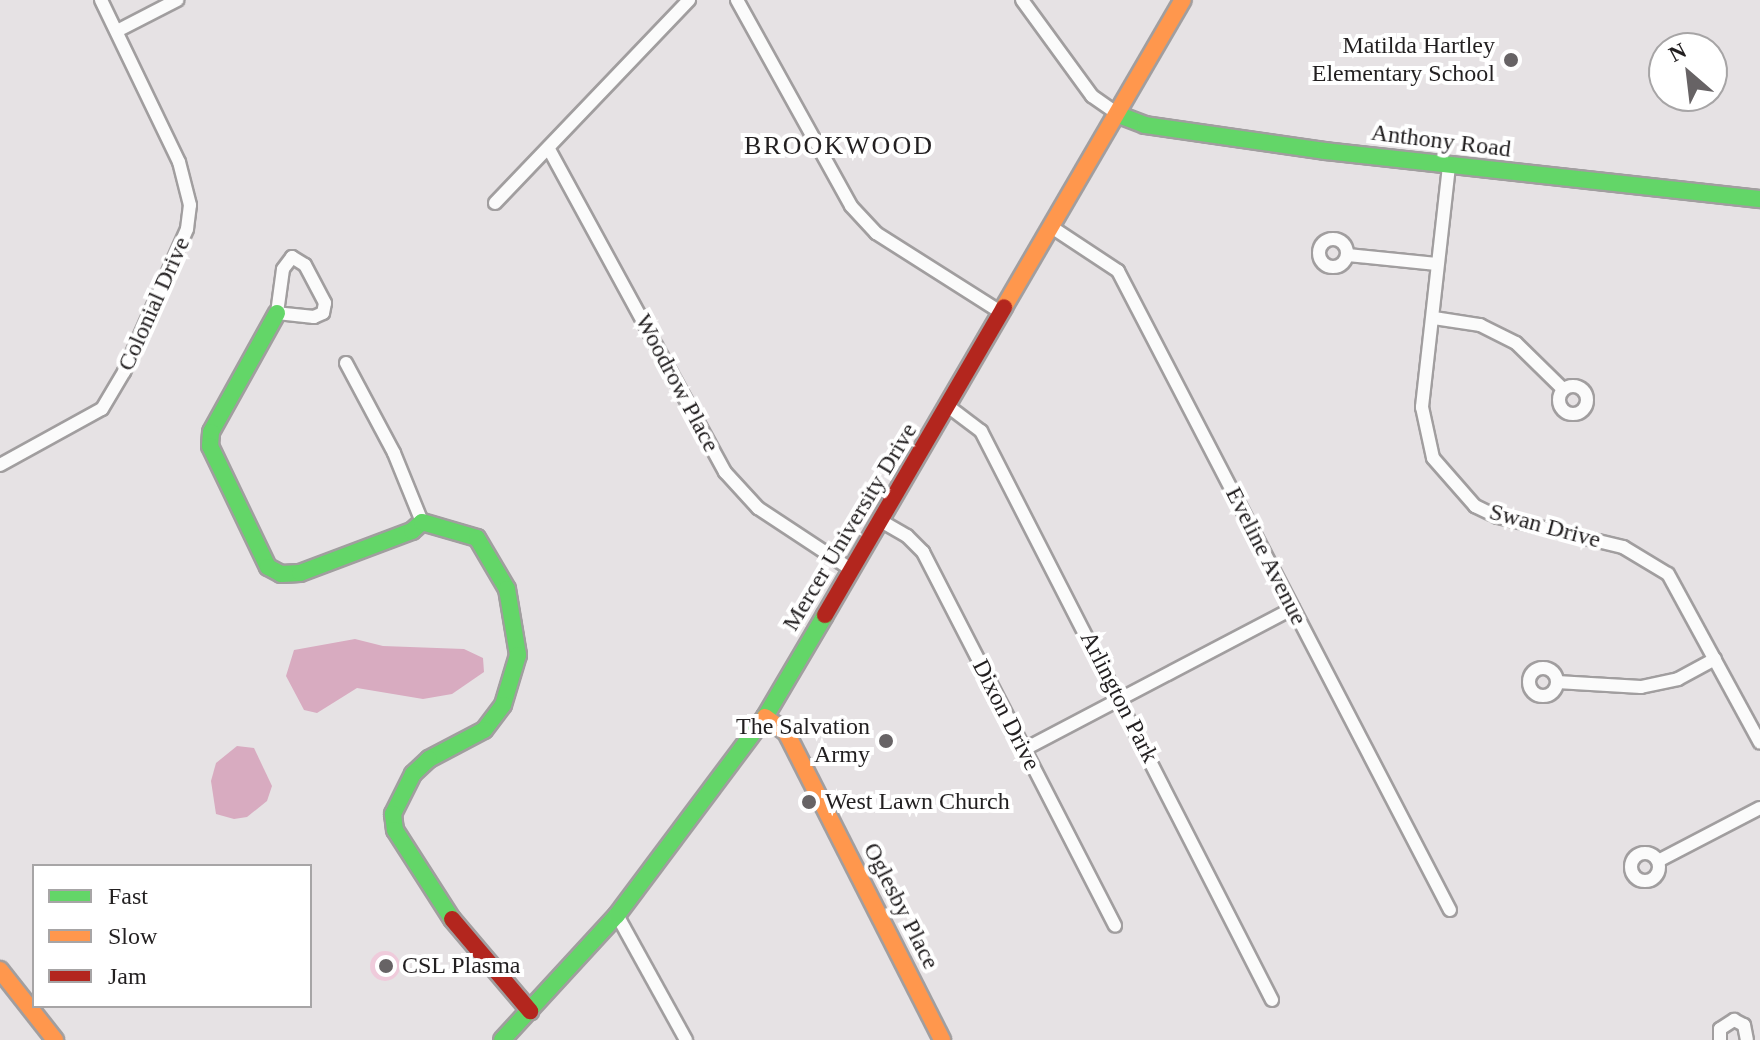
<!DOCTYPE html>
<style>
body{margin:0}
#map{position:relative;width:1760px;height:1040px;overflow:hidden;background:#e6e2e4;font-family:Georgia,serif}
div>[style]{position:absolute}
.green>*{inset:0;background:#efcbdb}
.round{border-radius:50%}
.water>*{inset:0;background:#d8abc0}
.roads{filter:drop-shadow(2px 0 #a19e9f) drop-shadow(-2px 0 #a19e9f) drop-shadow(0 2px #a19e9f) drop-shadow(0 -2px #a19e9f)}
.street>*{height:12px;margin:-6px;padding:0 6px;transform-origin:6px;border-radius:6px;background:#fbfbfb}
.street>.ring{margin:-6px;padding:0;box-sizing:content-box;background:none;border:12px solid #fbfbfb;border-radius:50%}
.fast>*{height:16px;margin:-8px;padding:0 8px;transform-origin:8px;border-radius:8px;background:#63d668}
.slow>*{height:16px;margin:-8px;padding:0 8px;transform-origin:8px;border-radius:8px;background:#ff974d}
.jam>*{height:16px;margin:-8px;padding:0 8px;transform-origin:8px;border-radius:8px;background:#b3261e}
.dots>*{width:22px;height:22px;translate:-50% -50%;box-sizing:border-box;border:4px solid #fff;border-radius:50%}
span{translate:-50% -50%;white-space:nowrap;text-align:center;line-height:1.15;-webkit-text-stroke:8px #fff;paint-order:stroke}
.poi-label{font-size:24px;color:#221f20}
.right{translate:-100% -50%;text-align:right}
.left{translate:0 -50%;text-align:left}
.street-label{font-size:24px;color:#221f20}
.neighbourhood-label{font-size:26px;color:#221f20;letter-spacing:2px}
.legend{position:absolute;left:32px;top:864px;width:280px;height:144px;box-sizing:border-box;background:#fff;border:2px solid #a7a5a6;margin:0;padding:10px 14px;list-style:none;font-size:24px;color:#221f20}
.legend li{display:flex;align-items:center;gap:16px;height:40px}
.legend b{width:40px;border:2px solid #a7a5a6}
.north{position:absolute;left:1648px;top:32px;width:80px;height:80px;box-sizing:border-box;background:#fff;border:2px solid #a7a5a6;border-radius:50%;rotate:332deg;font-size:22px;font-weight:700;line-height:32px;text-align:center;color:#221f20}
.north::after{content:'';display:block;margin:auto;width:28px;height:36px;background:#676365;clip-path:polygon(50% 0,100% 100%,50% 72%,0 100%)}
</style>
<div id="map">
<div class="green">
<div class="round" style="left:370px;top:951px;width:30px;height:30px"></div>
</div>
<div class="water">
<div style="clip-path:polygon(355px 639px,383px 646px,464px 649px,483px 658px,484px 672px,452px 694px,423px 699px,357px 688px,317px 713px,304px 710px,286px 676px,294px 650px)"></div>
<div style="clip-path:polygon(237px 746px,254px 748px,272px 786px,267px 801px,247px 817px,234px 819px,216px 814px,211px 781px,216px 763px)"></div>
</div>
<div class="roads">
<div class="street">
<div style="left:737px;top:0;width:235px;rotate:61deg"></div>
<div style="left:851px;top:206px;width:37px;rotate:47deg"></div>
<div style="left:876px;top:233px;width:149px;rotate:32.4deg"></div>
<div style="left:1022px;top:0;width:119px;rotate:53.9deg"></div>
<div style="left:1092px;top:96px;width:33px;rotate:35deg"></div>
<div style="left:117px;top:31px;width:68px;rotate:-27.3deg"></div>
<div style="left:550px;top:151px;width:366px;rotate:61.4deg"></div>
<div style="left:725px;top:472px;width:49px;rotate:47.5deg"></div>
<div style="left:758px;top:508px;width:113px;rotate:33.4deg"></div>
<div style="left:1449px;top:166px;width:243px;rotate:96.4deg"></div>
<div style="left:1422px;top:407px;width:52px;rotate:77.8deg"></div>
<div style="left:1433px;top:458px;width:64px;rotate:48.8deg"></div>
<div style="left:1475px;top:506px;width:25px;rotate:26deg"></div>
<div style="left:1498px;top:517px;width:129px;rotate:13.5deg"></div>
<div style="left:1623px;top:547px;width:52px;rotate:31deg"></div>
<div style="left:1668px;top:574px;width:192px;rotate:61.4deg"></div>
<div style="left:495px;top:203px;width:281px;rotate:-46.3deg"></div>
<div style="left:1053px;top:228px;width:78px;rotate:33.5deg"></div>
<div style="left:1118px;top:271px;width:720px;rotate:62.55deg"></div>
<div class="ring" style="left:1319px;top:239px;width:16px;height:16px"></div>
<div style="left:1348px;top:255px;width:89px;rotate:5.8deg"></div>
<div style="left:292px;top:257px;width:15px;rotate:32deg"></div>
<div style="left:305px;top:265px;width:43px;rotate:62.2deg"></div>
<div style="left:325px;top:303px;width:10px;rotate:101deg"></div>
<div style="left:323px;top:313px;width:10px;rotate:156deg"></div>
<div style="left:314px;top:317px;width:37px;rotate:-174deg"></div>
<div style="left:277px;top:313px;width:44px;rotate:-82.2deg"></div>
<div style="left:283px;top:269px;width:15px;rotate:-53deg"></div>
<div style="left:1434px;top:318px;width:47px;rotate:8.7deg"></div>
<div style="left:1480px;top:325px;width:40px;rotate:26.6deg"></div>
<div style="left:1516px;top:343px;width:66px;rotate:44.4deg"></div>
<div style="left:346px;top:363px;width:102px;rotate:61.9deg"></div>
<div style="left:394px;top:453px;width:74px;rotate:67.9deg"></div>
<div class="ring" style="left:1559px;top:386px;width:16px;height:16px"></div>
<div style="left:949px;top:407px;width:40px;rotate:37deg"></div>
<div style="left:981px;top:431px;width:639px;rotate:62.91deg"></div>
<div style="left:0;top:465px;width:116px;rotate:-28.8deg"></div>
<div style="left:102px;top:409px;width:43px;rotate:-59.3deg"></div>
<div style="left:124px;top:372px;width:156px;rotate:-66.2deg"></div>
<div style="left:187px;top:229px;width:24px;rotate:-83deg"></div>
<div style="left:190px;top:205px;width:44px;rotate:-104.3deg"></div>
<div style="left:179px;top:162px;width:180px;rotate:-115.7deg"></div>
<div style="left:881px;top:521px;width:30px;rotate:30deg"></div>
<div style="left:907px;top:536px;width:23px;rotate:45deg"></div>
<div style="left:923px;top:552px;width:420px;rotate:62.8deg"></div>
<div class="ring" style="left:1529px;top:668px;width:16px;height:16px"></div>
<div style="left:1557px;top:682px;width:84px;rotate:3.4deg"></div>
<div style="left:1641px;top:687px;width:38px;rotate:-12deg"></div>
<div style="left:1678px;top:679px;width:42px;rotate:-28.4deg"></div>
<div style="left:1023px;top:750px;width:305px;rotate:-27.7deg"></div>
<div class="ring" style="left:1631px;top:853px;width:16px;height:16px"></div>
<div style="left:1658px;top:861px;width:115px;rotate:-27.5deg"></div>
<div style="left:617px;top:915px;width:143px;rotate:61.1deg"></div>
<div style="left:1720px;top:1040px;width:11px;rotate:-90deg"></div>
<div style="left:1720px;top:1029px;width:17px;rotate:-33deg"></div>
<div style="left:1734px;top:1020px;width:11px;rotate:27deg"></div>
<div style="left:1744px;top:1025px;width:15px;rotate:79deg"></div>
</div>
<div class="fast">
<div style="left:1119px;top:115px;width:28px;rotate:21deg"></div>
<div style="left:1145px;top:125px;width:182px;rotate:8.2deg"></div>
<div style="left:1325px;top:151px;width:438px;rotate:6.3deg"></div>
<div style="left:277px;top:313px;width:136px;rotate:119deg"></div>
<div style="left:211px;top:432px;width:14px;rotate:94deg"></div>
<div style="left:210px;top:446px;width:134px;rotate:64.4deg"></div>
<div style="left:268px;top:567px;width:15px;rotate:28deg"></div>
<div style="left:281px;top:574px;width:19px;rotate:-3deg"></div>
<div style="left:300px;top:573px;width:120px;rotate:-20.6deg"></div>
<div style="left:412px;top:531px;width:13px;rotate:-42deg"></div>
<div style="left:422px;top:522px;width:57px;rotate:16.2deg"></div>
<div style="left:477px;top:538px;width:59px;rotate:59.5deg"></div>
<div style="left:507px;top:589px;width:67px;rotate:80.5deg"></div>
<div style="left:518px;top:655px;width:52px;rotate:106.7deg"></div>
<div style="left:503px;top:705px;width:31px;rotate:127deg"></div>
<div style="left:484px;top:730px;width:62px;rotate:152.2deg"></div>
<div style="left:429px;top:759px;width:22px;rotate:137deg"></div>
<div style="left:413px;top:774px;width:45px;rotate:116.6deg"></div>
<div style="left:393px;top:814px;width:16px;rotate:83deg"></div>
<div style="left:395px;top:830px;width:106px;rotate:57.4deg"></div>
<div style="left:502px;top:1040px;width:170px;rotate:-47.4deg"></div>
<div style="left:617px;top:915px;width:247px;rotate:-53.2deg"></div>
<div style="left:765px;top:717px;width:118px;rotate:-59.5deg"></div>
</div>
<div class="slow">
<div style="left:1004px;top:307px;width:355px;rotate:-59.8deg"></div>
<div style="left:765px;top:717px;width:26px;rotate:36deg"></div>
<div style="left:786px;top:732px;width:345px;rotate:63.1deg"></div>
<div style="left:0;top:970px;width:89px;rotate:51.8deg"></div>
</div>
<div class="jam">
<div style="left:825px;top:615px;width:356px;rotate:-59.8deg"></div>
<div style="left:452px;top:919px;width:121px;rotate:49.7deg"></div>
</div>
</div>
<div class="dots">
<div style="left:1511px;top:60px;background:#676365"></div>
<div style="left:886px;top:741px;background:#676365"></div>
<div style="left:809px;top:802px;background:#676365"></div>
<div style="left:386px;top:966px;background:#676365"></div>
</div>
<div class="poi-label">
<span class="right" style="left:1495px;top:60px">Matilda Hartley<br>Elementary School</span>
<span class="right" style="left:870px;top:741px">The Salvation<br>Army</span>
<span class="left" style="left:825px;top:802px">West Lawn Church</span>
<span class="left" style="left:402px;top:966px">CSL Plasma</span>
</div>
<div class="street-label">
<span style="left:1441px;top:141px;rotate:7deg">Anthony Road</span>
<span style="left:154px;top:304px;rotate:-66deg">Colonial Drive</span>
<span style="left:677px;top:383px;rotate:62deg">Woodrow Place</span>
<span style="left:1545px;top:526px;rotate:15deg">Swan Drive</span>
<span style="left:850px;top:527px;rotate:-59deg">Mercer University Drive</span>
<span style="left:1266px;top:556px;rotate:63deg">Eveline Avenue</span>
<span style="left:1119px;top:697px;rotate:63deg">Arlington Park</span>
<span style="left:1006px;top:715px;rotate:63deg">Dixon Drive</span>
<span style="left:901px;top:906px;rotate:63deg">Oglesby Place</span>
</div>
<div class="neighbourhood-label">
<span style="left:839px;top:146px">BROOKWOOD</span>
</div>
<ul class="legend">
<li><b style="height:10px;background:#63d668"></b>Fast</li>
<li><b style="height:10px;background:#ff974d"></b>Slow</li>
<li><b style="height:10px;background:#b3261e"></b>Jam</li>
</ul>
<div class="north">N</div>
</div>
